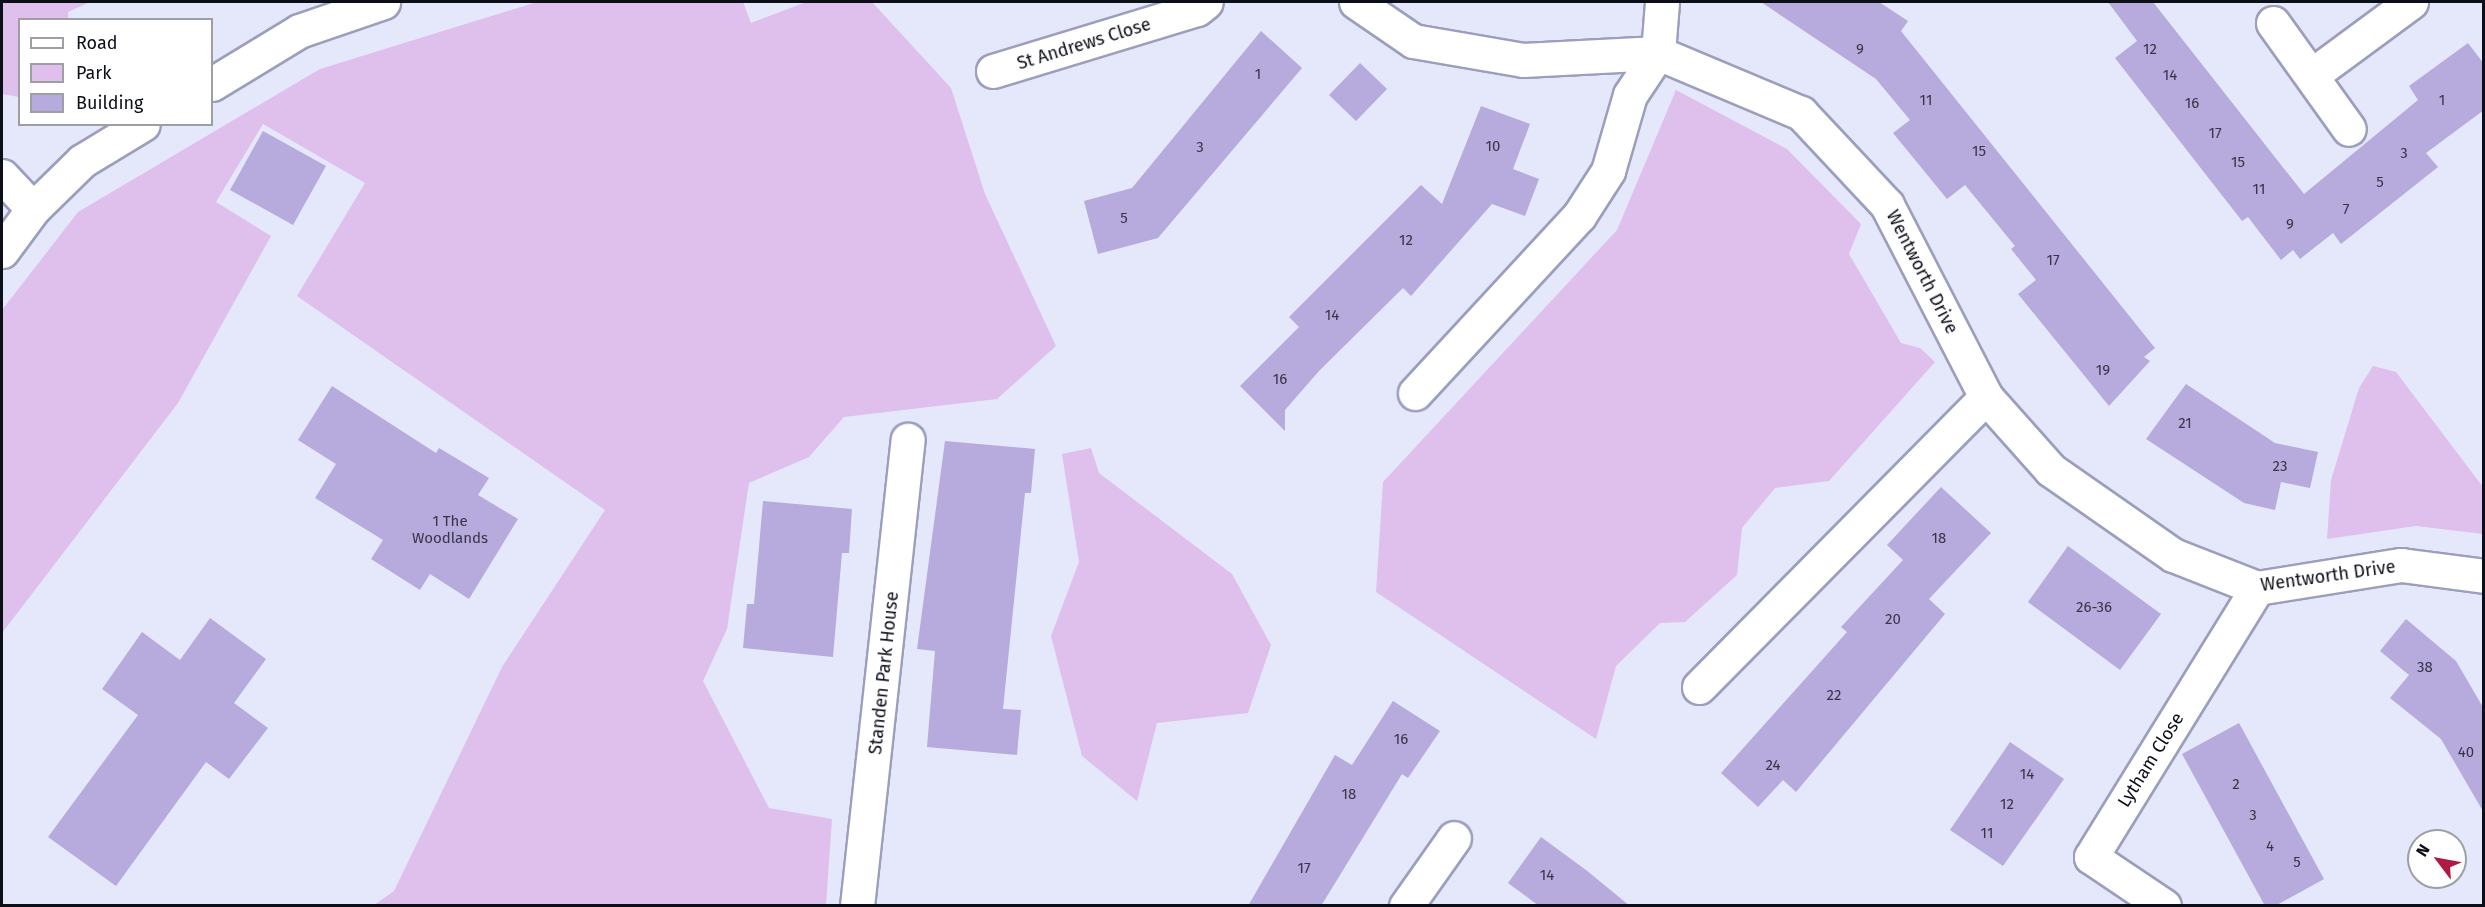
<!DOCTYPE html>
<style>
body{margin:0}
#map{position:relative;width:2485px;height:907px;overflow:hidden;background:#e5e8fb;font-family:"Fira Sans",sans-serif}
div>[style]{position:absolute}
.green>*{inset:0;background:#dfbfec}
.building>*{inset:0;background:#b7aadc}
.roads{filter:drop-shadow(2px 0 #9b9fbc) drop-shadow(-2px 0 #9b9fbc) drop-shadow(0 2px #9b9fbc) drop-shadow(0 -2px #9b9fbc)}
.street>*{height:33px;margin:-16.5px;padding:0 16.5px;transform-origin:16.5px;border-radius:16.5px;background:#fff}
.secondary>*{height:33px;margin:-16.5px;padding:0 16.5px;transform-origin:16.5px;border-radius:16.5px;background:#fff}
span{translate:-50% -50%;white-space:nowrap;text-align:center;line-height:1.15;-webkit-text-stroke:4.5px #fff;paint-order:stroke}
.number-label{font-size:15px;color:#373549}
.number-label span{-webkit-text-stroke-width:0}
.street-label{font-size:18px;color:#0c0e18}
.frame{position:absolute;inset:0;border:3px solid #0c0e18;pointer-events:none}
.legend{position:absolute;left:18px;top:18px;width:195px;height:108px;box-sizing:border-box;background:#fff;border:2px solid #9e9fa3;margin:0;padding:8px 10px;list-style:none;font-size:18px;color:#0c0e18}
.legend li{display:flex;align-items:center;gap:12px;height:30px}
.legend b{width:30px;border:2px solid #9e9fa3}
.north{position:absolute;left:2407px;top:829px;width:60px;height:60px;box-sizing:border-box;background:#fff;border:2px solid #9e9fa3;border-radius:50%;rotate:302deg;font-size:16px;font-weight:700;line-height:24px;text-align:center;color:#0c0e18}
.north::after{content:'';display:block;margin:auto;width:21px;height:27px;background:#ae1a40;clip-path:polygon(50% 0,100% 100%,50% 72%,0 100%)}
</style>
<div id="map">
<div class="green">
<div style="clip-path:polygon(2px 2px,90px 2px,68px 12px,68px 19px,20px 20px,19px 97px,2px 94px)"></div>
<div style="clip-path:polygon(537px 2px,743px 2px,751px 23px,806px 2px,872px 2px,951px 88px,985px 194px,1056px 346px,997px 399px,844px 417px,809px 457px,749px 483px,727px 629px,703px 681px,769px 808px,832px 819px,826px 905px,374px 905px,394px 891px,502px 667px,605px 510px,297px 296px,365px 183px,263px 124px,216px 202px,271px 236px,178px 403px,2px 633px,2px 310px,78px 212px,320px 69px)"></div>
<div style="clip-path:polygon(1676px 90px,1787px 149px,1861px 224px,1849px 254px,1901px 343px,1920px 348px,1935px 362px,1829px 481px,1775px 488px,1742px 528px,1737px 575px,1685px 622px,1660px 623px,1616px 666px,1596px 739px,1376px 592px,1383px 482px,1617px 230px)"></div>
<div style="clip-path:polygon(2373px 366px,2396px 372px,2483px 487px,2483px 534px,2416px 526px,2327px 539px,2331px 480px,2359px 388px)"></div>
<div style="clip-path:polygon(1091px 448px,1099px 473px,1232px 574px,1271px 645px,1248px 713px,1157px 723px,1137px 801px,1082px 756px,1051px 636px,1079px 562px,1062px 454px)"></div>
</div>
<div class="building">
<div style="clip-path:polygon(1761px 2px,1879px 2px,1908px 21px,1901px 31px,2155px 348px,2144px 357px,2150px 361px,2109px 406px,2018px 294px,2036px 280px,2011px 249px,2015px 246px,1965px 185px,1947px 199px,1893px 133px,1910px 120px,1876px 79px)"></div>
<div style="clip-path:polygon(2108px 2px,2153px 2px,2304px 194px,2418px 100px,2409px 86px,2468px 43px,2484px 64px,2484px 110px,2426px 153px,2438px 167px,2341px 244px,2333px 233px,2300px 259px,2293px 250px,2281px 260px,2248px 217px,2242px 221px,2115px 58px,2137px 41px)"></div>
<div style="clip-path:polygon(1261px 31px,1302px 68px,1158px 238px,1098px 254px,1084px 201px,1132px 188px)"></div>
<div style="clip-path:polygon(1360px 63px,1387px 89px,1356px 121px,1329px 95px)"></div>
<div style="clip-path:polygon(1481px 106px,1530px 124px,1513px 169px,1539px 179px,1525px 216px,1492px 204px,1411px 296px,1403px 288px,1319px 371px,1285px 410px,1285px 431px,1240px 386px,1299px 327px,1289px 317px,1421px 185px,1442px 204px)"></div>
<div style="clip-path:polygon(263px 131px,326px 166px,293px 225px,230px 190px)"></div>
<div style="clip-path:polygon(2186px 384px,2275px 443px,2318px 452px,2310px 488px,2281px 482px,2275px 510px,2244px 503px,2146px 439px)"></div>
<div style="clip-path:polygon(332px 386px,436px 453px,439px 448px,489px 478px,478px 495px,518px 519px,469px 599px,430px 574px,420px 590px,371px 559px,383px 540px,315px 498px,336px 464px,298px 440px)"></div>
<div style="clip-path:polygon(945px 441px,1035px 449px,1031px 493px,1025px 493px,1003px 709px,1021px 710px,1017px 755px,927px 747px,935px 651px,917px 649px)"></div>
<div style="clip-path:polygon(1941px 487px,1991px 533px,1929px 599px,1945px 614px,1796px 792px,1783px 780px,1758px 807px,1721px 773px,1847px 632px,1841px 627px,1903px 560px,1887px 545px)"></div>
<div style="clip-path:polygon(763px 501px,852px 509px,849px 553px,842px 553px,833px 657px,743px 648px,747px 604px,754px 604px)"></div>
<div style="clip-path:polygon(2068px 546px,2161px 614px,2120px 670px,2028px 602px)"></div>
<div style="clip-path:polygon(210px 618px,266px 659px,234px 703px,268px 728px,229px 779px,206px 762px,116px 886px,48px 837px,138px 715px,102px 689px,142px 632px,180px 660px)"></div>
<div style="clip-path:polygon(2406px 619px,2456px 661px,2484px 709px,2484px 813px,2441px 739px,2390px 698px,2409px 675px,2380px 651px)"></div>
<div style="clip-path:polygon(1393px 701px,1440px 731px,1408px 778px,1402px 774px,1321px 906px,1248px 906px,1335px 755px,1352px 765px)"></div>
<div style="clip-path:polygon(2239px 723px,2324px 879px,2275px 906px,2265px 906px,2182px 754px)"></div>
<div style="clip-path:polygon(2010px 742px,2064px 779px,2003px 866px,1950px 830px)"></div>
<div style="clip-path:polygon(1541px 837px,1586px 870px,1630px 906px,1539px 906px,1508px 883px)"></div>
</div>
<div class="roads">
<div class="street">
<div style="left:1356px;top:2px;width:69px;rotate:34.4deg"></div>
<div style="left:1413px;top:41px;width:112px;rotate:9.8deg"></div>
<div style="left:1523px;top:60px;width:135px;rotate:-3deg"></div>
<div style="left:1658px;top:53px;width:155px;rotate:22.8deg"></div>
<div style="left:1801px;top:113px;width:126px;rotate:46.9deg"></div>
<div style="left:1887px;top:205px;width:216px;rotate:62.7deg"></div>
<div style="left:1986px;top:397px;width:98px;rotate:48.3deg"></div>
<div style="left:2051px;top:470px;width:149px;rotate:34.9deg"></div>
<div style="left:2173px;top:555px;width:90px;rotate:21.4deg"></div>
<div style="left:2257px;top:588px;width:146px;rotate:-9.1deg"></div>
<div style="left:2401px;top:565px;width:84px;rotate:7.5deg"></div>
<div style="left:2273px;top:23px;width:130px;rotate:54.4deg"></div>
<div style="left:993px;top:71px;width:213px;rotate:-16.9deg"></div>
<div style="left:1197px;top:9px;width:11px;rotate:-38deg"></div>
<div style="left:2312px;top:75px;width:123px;rotate:-36.4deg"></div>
<div style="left:2px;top:176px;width:45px;rotate:46.8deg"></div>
<div style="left:1415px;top:393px;width:241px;rotate:-47.2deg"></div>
<div style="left:1579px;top:216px;width:54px;rotate:-57.2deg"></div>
<div style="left:1608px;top:171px;width:79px;rotate:-73.9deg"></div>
<div style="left:1630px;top:95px;width:50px;rotate:-56.3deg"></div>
<div style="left:1658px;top:53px;width:51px;rotate:-85.5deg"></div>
<div style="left:1699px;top:687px;width:408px;rotate:-45.3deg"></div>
<div style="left:857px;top:906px;width:469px;rotate:-83.8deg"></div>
<div style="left:1406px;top:906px;width:83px;rotate:-54.8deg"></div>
<div style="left:2164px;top:906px;width:88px;rotate:-146.1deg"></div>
<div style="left:2091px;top:857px;width:316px;rotate:-58.3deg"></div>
</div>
<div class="secondary">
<div style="left:212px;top:84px;width:102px;rotate:-31.3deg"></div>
<div style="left:299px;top:31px;width:89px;rotate:-19deg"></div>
<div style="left:2px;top:251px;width:52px;rotate:-53.6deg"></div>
<div style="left:33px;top:209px;width:69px;rotate:-44.4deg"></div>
<div style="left:82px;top:161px;width:71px;rotate:-31.2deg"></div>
</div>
</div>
<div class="number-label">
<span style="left:1860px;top:50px">9</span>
<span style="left:2150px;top:50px">12</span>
<span style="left:1258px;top:75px">1</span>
<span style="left:2170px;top:76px">14</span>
<span style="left:1926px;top:101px">11</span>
<span style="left:2442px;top:101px">1</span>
<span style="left:2192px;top:104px">16</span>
<span style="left:2215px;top:134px">17</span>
<span style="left:1493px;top:147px">10</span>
<span style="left:1200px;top:148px">3</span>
<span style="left:1979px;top:152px">15</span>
<span style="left:2404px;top:154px">3</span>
<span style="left:2238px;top:163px">15</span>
<span style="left:2380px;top:183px">5</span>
<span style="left:2259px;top:190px">11</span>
<span style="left:2346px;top:210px">7</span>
<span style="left:1124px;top:219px">5</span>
<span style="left:2290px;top:225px">9</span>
<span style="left:1406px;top:241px">12</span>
<span style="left:2053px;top:261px">17</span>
<span style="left:1332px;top:316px">14</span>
<span style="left:2103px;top:371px">19</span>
<span style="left:1280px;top:380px">16</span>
<span style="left:2185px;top:424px">21</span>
<span style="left:2280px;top:467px">23</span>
<span style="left:450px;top:530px">1 The<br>Woodlands</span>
<span style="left:1939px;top:539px">18</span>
<span style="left:2094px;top:608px">26-36</span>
<span style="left:1893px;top:620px">20</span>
<span style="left:2425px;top:668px">38</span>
<span style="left:1834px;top:696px">22</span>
<span style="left:1401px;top:740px">16</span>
<span style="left:2466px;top:753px">40</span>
<span style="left:1773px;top:766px">24</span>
<span style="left:2027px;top:775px">14</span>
<span style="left:2236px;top:785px">2</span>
<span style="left:1349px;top:795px">18</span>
<span style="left:2007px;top:805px">12</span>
<span style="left:2253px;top:816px">3</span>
<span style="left:1987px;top:834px">11</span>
<span style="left:2270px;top:847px">4</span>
<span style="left:2297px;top:863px">5</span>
<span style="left:1304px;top:869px">17</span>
<span style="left:1547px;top:876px">14</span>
</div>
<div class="street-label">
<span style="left:1084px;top:44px;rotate:-17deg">St Andrews Close</span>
<span style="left:1922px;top:272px;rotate:63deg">Wentworth Drive</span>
<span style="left:2328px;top:576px;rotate:-8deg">Wentworth Drive</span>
<span style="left:884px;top:673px;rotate:-84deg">Standen Park House</span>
<span style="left:2151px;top:760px;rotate:-58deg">Lytham Close</span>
</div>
<div class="frame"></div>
<ul class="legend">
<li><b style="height:8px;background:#fff"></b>Road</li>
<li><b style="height:16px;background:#dfbfec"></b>Park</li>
<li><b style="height:16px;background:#b7aadc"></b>Building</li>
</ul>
<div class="north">N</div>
</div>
